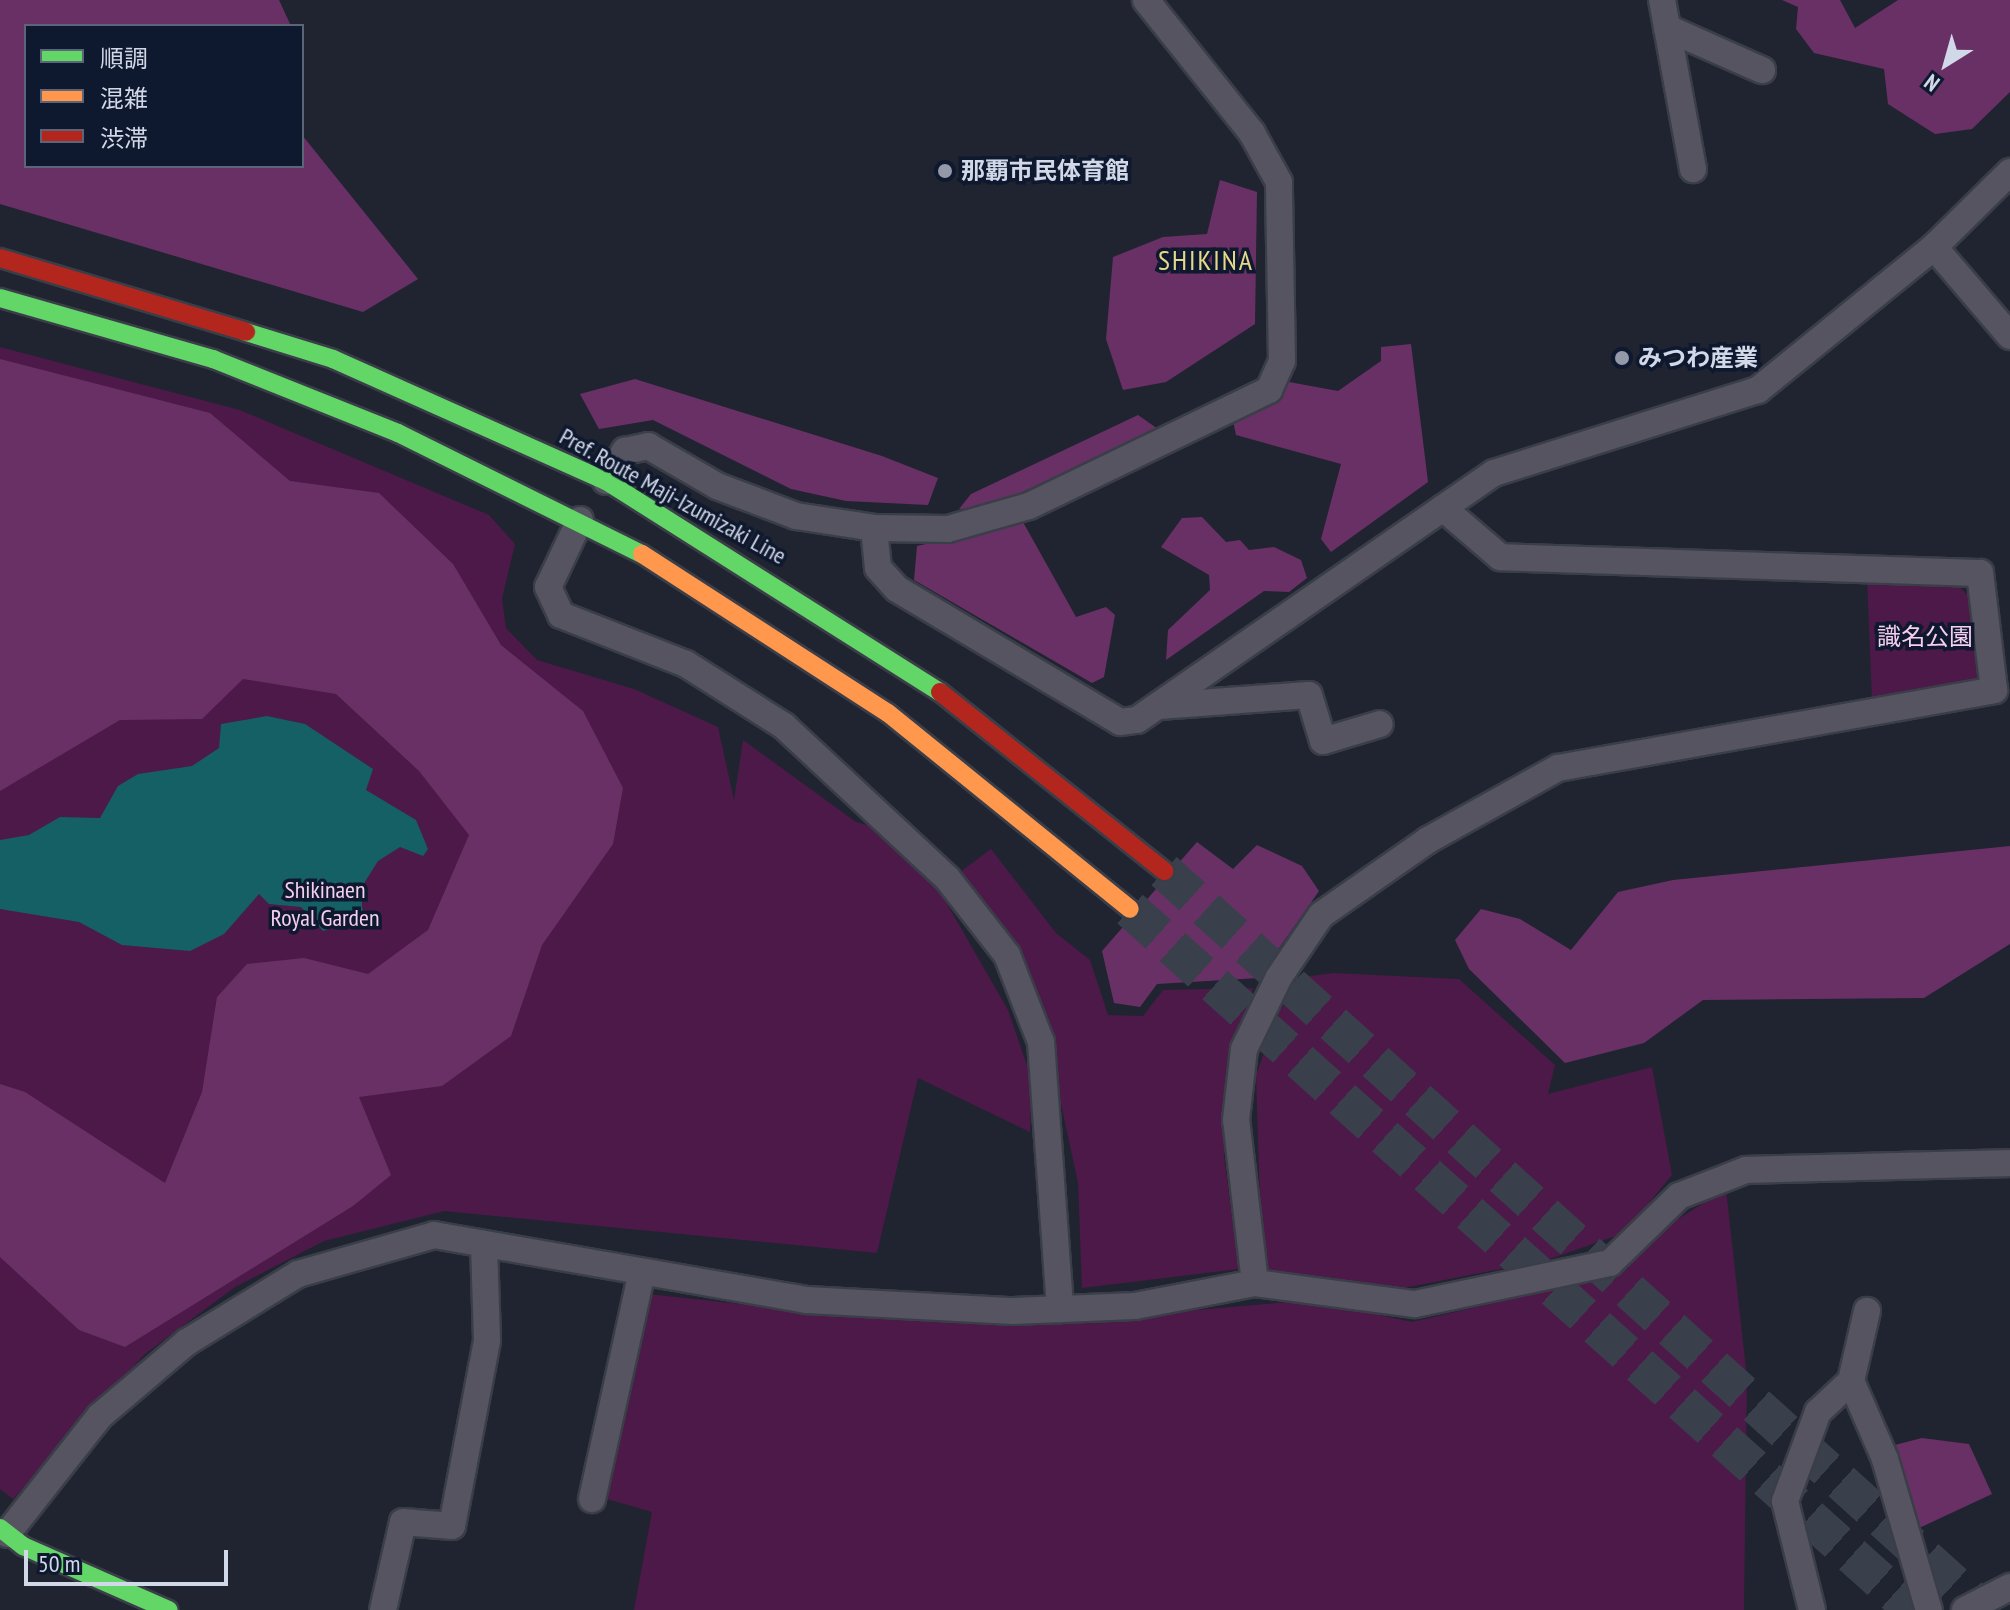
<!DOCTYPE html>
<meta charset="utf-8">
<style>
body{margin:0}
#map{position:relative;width:2010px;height:1610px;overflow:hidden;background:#1f2430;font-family:"PT Sans Narrow","Noto Sans JP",sans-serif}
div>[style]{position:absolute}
.green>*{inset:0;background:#4c1949}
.forest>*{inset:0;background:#693066}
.water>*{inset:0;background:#146064}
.secondary-tunnel>*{height:38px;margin-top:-19px;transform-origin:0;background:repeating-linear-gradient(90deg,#3a3f4c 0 38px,transparent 0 57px)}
.roads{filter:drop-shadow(2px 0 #3a3e48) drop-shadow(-2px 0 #3a3e48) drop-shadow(0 2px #3a3e48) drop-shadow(0 -2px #3a3e48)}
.street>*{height:26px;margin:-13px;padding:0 13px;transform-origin:13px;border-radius:13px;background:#565460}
.fast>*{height:18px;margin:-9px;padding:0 9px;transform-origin:9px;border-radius:9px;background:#63d668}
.slow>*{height:18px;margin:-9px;padding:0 9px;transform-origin:9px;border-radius:9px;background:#ff974d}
.jam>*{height:18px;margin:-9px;padding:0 9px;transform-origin:9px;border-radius:9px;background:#b3261e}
.dots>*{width:22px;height:22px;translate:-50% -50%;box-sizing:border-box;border:4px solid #0e182e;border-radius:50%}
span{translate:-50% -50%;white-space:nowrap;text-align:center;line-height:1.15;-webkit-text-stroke:7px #0e182e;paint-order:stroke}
.poi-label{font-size:24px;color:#d1d8e8;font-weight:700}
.left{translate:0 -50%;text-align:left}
.street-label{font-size:24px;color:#d1d8e8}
.park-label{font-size:24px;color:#f6ceef}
.quarter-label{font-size:28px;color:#e5d889;letter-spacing:2px}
.legend{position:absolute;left:24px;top:24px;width:280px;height:144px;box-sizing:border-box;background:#0e182e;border:2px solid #5c6578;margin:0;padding:10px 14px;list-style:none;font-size:24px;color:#d1d8e8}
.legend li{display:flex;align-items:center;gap:16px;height:40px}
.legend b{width:40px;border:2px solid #5c6578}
.north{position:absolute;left:1906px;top:24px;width:80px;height:80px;-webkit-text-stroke:6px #0e182e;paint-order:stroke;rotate:217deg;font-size:22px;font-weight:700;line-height:32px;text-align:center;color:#d1d8e8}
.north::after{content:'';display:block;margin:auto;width:28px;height:36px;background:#d1d8e8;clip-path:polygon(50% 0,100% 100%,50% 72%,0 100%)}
.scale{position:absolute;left:24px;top:1550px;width:204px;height:36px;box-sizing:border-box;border:4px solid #d1d8e8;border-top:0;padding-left:10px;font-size:24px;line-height:28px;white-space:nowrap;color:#d1d8e8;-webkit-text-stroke:6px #0e182e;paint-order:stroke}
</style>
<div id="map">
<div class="green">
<div style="clip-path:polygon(0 347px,240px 410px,489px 515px,515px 544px,502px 599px,506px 628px,537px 660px,634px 689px,718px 727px,734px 800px,743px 740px,856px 822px,874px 827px,935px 883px,1008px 1010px,1032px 1080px,1030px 1132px,918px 1078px,877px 1253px,444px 1211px,324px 1241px,235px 1287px,145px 1354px,13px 1499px,0 1489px)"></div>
<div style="clip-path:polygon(1867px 579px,1954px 581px,1975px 603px,1985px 665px,1972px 687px,1872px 700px)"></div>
<div style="clip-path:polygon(991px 849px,1056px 933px,1090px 960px,1108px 1015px,1143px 1016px,1163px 990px,1253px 988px,1226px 1091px,1224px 1156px,1239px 1269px,1082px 1288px,1078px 1183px,1053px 1067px,956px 875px)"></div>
<div style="clip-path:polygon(1333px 973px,1459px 979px,1555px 1065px,1548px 1094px,1652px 1067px,1672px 1175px,1624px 1233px,1547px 1260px,1373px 1294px,1262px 1273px,1256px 1075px,1279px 1012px,1303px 977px)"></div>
<div style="clip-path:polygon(1726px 1189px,1747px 1378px,1744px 1610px,634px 1610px,652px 1512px,607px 1499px,648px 1294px,853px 1316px,1056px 1322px,1312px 1300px,1412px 1322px,1622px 1273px,1670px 1224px)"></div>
</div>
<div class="forest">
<div style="clip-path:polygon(0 0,279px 0,291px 26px,26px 26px,26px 166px,302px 166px,302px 135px,418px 279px,363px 312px,0 204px)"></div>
<div style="clip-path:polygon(1782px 0,1840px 0,1855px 28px,1898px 0,2010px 0,2010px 92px,1972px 129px,1935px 134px,1888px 104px,1884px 69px,1814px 53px,1796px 29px,1798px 7px)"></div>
<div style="clip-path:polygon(1220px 180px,1257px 192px,1255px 324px,1166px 382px,1123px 390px,1106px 339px,1113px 257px,1163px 237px,1207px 234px)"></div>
<div style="clip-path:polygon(1411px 344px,1428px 482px,1331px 552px,1321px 539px,1341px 464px,1236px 435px,1233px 421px,1289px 382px,1338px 391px,1381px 361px,1381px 347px)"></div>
<div style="clip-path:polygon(0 359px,210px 413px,290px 481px,379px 493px,453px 564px,501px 645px,583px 711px,623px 788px,613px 844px,542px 945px,511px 1036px,442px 1086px,359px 1097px,391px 1175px,353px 1206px,125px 1347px,79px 1330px,0 1257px,0 1084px,25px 1092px,165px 1183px,202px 1092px,217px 997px,247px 964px,304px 958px,368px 974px,428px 930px,469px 835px,419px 771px,336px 694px,243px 679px,202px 719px,120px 720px,0 791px)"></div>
<div style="clip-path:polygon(635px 379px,882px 456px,938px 478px,928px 505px,846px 501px,791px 489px,653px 420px,599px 429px,580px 394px)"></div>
<div style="clip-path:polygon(1138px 415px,1158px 429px,988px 508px,959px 509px,971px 494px)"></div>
<div style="clip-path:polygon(1202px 517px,1226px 542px,1240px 540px,1249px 550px,1274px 547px,1301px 560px,1307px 578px,1289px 592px,1264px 591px,1166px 660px,1168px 630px,1210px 590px,1209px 575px,1161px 547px,1182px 518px)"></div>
<div style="clip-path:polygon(1023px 522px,1076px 617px,1106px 607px,1115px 615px,1104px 677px,1092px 683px,914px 580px,917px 546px)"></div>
<div style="clip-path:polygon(1197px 842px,1233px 869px,1257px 845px,1302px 866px,1319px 891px,1258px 978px,1157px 984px,1140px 1007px,1114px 1003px,1102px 951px)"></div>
<div style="clip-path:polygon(2010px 846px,2010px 944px,1924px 998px,1703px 1000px,1644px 1043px,1565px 1063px,1469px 969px,1455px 940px,1481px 909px,1520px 919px,1571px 950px,1618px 892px,1673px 880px)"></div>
<div style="clip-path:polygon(1922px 1438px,1969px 1444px,1992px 1494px,1917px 1529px,1891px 1446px)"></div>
</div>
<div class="water">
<div style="clip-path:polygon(267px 716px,305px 724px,373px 769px,366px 790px,416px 820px,428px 849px,423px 856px,400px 847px,378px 861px,361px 888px,363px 919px,323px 931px,301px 907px,269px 904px,259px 894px,224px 934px,190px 951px,122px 945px,79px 922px,0 909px,0 840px,29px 835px,60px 817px,100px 818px,118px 786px,138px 774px,192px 766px,219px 748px,221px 724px)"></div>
</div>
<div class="secondary-tunnel">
<div style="left:1164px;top:871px;width:1103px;rotate:42.06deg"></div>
<div style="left:1130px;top:909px;width:1051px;rotate:41.84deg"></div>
</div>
<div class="roads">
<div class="street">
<div style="left:1662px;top:0;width:172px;rotate:79.6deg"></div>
<div style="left:1667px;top:28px;width:104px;rotate:23.9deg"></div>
<div style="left:1934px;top:247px;width:117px;rotate:49.5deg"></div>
<div style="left:606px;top:481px;width:36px;rotate:-58deg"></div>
<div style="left:625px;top:451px;width:24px;rotate:-12deg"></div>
<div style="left:648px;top:446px;width:80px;rotate:30.1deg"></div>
<div style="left:717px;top:486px;width:85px;rotate:20.8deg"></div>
<div style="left:796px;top:516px;width:79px;rotate:8.7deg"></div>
<div style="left:874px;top:528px;width:74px;rotate:0.8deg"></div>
<div style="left:948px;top:529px;width:84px;rotate:-15.9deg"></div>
<div style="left:1029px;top:506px;width:267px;rotate:-25.8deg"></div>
<div style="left:1269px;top:390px;width:32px;rotate:-66deg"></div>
<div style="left:1282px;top:361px;width:179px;rotate:-91deg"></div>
<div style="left:1279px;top:182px;width:56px;rotate:-118.9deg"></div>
<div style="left:1252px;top:133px;width:170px;rotate:-128.6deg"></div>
<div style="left:580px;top:520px;width:74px;rotate:115.5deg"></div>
<div style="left:548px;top:587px;width:31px;rotate:65deg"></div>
<div style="left:561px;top:615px;width:134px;rotate:21.4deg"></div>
<div style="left:686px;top:664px;width:116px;rotate:32.3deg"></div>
<div style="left:784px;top:726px;width:223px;rotate:43deg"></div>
<div style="left:947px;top:878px;width:98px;rotate:52.1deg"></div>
<div style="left:1007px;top:955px;width:93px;rotate:68.7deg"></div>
<div style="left:1041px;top:1042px;width:268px;rotate:85.9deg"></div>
<div style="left:874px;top:528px;width:40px;rotate:84.3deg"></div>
<div style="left:878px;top:568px;width:28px;rotate:48deg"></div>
<div style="left:897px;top:589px;width:260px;rotate:30.8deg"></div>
<div style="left:1120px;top:722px;width:17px;rotate:-7deg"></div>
<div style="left:1137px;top:720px;width:434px;rotate:-34.7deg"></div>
<div style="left:1494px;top:473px;width:277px;rotate:-17.5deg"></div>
<div style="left:1758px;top:390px;width:227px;rotate:-39.1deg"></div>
<div style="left:1934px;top:247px;width:107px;rotate:-44.6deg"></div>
<div style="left:1159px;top:706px;width:150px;rotate:-4.2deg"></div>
<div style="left:1309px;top:695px;width:48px;rotate:73.1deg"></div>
<div style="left:1323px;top:741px;width:59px;rotate:-16.6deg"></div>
<div style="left:1255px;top:1283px;width:164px;rotate:-96.6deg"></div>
<div style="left:1236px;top:1120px;width:71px;rotate:-83.6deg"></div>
<div style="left:1244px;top:1049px;width:80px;rotate:-64.1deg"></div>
<div style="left:1279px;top:977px;width:75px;rotate:-55.9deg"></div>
<div style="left:1321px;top:915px;width:131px;rotate:-35deg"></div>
<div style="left:1428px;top:840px;width:149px;rotate:-29deg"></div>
<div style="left:1558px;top:768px;width:443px;rotate:-10.1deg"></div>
<div style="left:1994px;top:690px;width:118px;rotate:-96.8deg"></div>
<div style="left:1980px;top:573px;width:480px;rotate:-178.1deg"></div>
<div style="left:1500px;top:557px;width:75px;rotate:-139.3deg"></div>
<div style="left:1851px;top:1381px;width:85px;rotate:66.4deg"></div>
<div style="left:1885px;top:1459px;width:157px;rotate:73.8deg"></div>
<div style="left:592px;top:1499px;width:228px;rotate:-77.6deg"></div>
<div style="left:7px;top:1534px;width:150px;rotate:-51.8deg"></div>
<div style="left:100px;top:1416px;width:114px;rotate:-40.4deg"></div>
<div style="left:187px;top:1342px;width:130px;rotate:-31.5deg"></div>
<div style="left:298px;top:1274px;width:141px;rotate:-16deg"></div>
<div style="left:434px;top:1235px;width:379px;rotate:9.9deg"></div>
<div style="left:807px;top:1300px;width:206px;rotate:3.1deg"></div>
<div style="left:1013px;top:1311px;width:122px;rotate:-2.3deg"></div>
<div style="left:1135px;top:1306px;width:122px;rotate:-10.9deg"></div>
<div style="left:1255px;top:1283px;width:161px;rotate:7.5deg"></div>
<div style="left:1415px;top:1304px;width:199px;rotate:-11.9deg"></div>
<div style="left:1610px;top:1263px;width:96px;rotate:-44.2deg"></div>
<div style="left:1679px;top:1196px;width:72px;rotate:-21.2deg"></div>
<div style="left:1746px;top:1170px;width:264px;rotate:-1.5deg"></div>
<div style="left:383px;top:1610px;width:90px;rotate:-77.2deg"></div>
<div style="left:403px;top:1522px;width:49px;rotate:4.7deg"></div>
<div style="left:452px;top:1526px;width:189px;rotate:-79.3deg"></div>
<div style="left:487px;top:1340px;width:94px;rotate:-91.8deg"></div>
<div style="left:1812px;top:1610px;width:112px;rotate:-103.9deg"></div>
<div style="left:1785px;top:1501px;width:95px;rotate:-69.7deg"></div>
<div style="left:1818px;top:1412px;width:45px;rotate:-43.2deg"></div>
<div style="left:1851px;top:1381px;width:72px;rotate:-77.1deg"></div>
<div style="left:1965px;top:1610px;width:51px;rotate:-27.1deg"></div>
</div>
<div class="fast">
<div style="left:0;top:298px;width:222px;rotate:16deg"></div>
<div style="left:213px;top:359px;width:199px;rotate:21.8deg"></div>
<div style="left:398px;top:433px;width:272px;rotate:26.4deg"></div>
<div style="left:246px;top:332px;width:91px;rotate:17.2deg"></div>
<div style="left:333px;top:359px;width:299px;rotate:24.1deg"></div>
<div style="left:606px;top:481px;width:395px;rotate:32.3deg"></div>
<div style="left:0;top:1528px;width:29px;rotate:38deg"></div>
<div style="left:23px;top:1546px;width:159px;rotate:23.7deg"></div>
</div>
<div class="slow">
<div style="left:642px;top:554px;width:293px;rotate:32.9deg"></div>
<div style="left:888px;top:713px;width:311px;rotate:39deg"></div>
</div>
<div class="jam">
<div style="left:0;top:258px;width:257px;rotate:16.7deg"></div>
<div style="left:940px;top:692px;width:287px;rotate:38.6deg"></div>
</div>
</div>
<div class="dots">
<div style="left:945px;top:171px;background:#9399a8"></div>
<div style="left:1622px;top:358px;background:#9399a8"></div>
</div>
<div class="poi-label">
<span class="left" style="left:961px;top:171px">那覇市民体育館</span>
<span class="left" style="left:1638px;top:358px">みつわ産業</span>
</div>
<div class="street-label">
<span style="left:673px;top:496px;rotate:29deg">Pref. Route Maji-Izumizaki Line</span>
</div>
<div class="park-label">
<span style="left:1925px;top:637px">識名公園</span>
<span style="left:325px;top:904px">Shikinaen<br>Royal Garden</span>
</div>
<div class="quarter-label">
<span style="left:1206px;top:260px">SHIKINA</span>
</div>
<ul class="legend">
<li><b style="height:10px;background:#63d668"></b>順調</li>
<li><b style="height:10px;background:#ff974d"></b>混雑</li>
<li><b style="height:10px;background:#b3261e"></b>渋滞</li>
</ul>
<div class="north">N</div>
<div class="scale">50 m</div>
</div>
